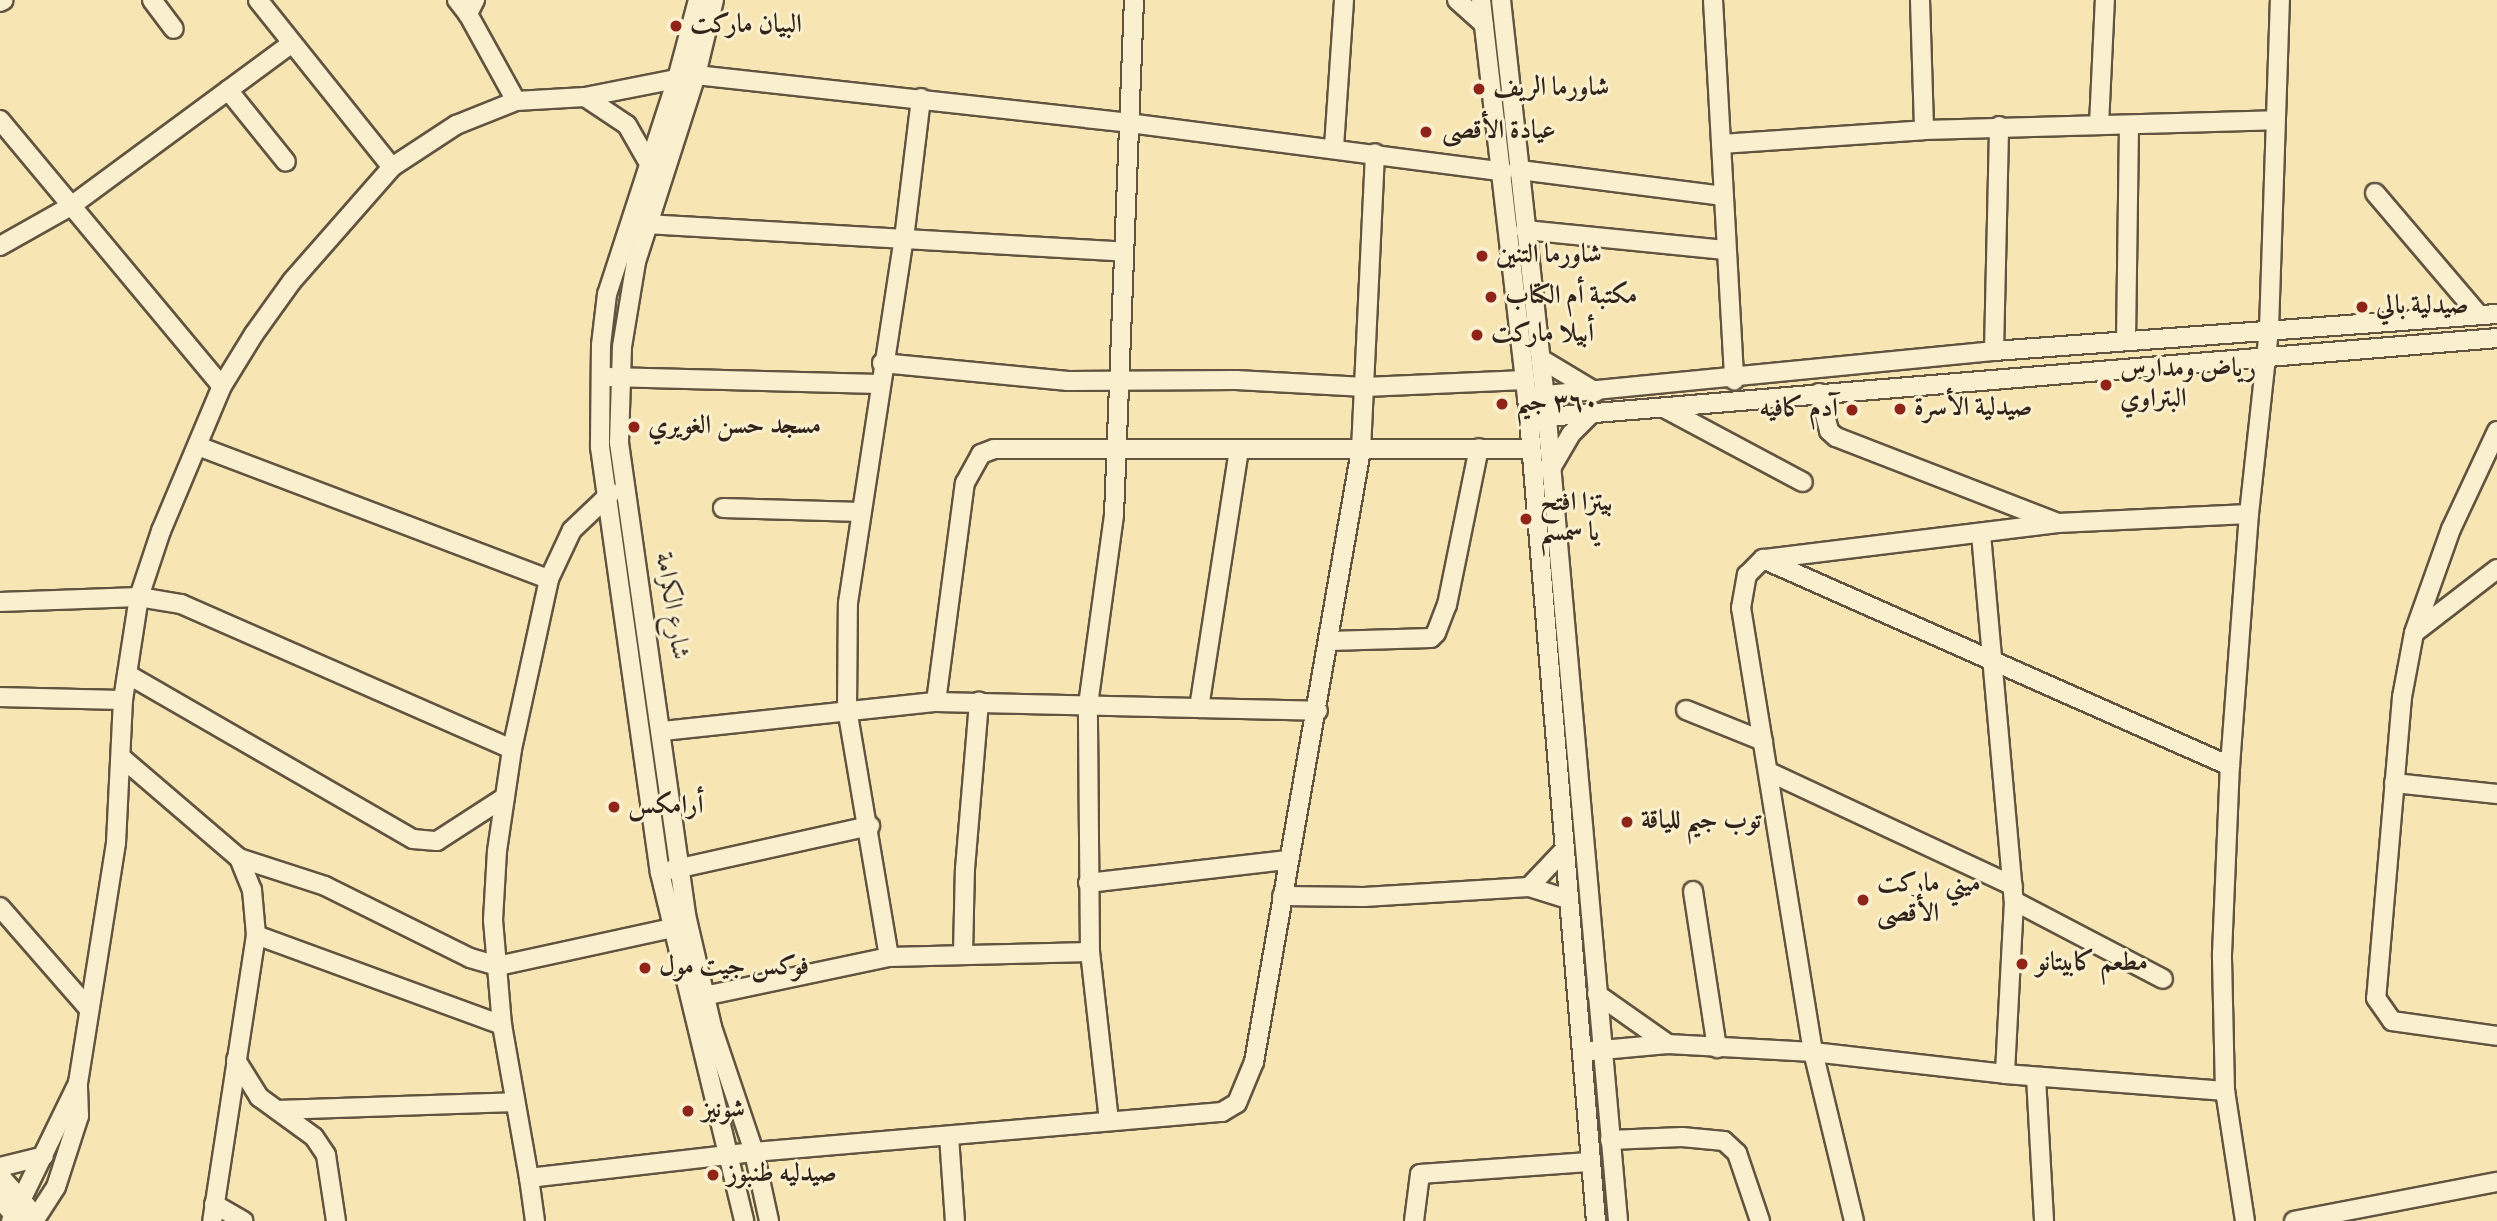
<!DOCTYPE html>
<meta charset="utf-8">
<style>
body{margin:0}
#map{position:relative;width:2497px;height:1221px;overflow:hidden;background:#f7e6b3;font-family:"Sorts Mill Goudy",Amiri,serif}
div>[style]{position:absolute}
.roads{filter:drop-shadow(2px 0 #625441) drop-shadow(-2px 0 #625441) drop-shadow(0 2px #625441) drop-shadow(0 -2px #625441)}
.minor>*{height:18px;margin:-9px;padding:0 9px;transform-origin:9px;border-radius:9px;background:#faefce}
.dots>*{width:19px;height:19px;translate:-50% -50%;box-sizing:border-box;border:4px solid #faefce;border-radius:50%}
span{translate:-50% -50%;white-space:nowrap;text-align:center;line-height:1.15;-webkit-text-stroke:6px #faefce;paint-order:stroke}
.poi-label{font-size:26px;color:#30241b;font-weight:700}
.left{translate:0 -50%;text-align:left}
.right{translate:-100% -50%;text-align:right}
.street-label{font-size:26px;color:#30241b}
</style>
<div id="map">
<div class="roads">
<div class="minor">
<div style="left:152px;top:0;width:36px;rotate:53deg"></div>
<div style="left:258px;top:0;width:214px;rotate:51.3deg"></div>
<div style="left:457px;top:0;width:18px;rotate:52deg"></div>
<div style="left:475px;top:0;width:16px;rotate:117deg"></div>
<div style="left:468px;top:14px;width:99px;rotate:61.1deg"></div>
<div style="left:698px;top:0;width:82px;rotate:104.9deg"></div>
<div style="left:677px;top:79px;width:226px;rotate:108deg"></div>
<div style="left:607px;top:294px;width:51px;rotate:96.7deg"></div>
<div style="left:601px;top:345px;width:102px;rotate:90.6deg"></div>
<div style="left:600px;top:447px;width:430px;rotate:82deg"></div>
<div style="left:660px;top:873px;width:358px;rotate:76.4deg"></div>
<div style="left:714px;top:0;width:77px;rotate:103.5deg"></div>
<div style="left:696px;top:75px;width:196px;rotate:107.8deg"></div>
<div style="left:636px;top:262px;width:86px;rotate:99.4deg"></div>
<div style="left:622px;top:347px;width:96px;rotate:91.8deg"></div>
<div style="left:619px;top:443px;width:477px;rotate:81.9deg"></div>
<div style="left:686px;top:915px;width:115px;rotate:76.9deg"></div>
<div style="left:712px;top:1027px;width:132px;rotate:71.4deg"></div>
<div style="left:754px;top:1152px;width:71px;rotate:77.7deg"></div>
<div style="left:1457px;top:0;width:36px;rotate:42deg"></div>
<div style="left:1481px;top:0;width:399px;rotate:83.4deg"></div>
<div style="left:1527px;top:396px;width:828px;rotate:85.22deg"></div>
<div style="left:1501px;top:0;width:398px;rotate:83.7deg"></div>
<div style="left:1545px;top:396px;width:828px;rotate:84.94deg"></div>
<div style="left:1713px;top:0;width:381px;rotate:86.8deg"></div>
<div style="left:1920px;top:0;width:130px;rotate:88.2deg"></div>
<div style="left:1924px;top:130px;width:351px;rotate:-1.6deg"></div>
<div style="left:0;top:2px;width:4px;rotate:-27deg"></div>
<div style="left:228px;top:90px;width:92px;rotate:51.1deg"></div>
<div style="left:585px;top:97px;width:50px;rotate:33.7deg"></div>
<div style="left:627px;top:125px;width:40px;rotate:60.3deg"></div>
<div style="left:0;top:120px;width:346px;rotate:50.2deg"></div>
<div style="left:2099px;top:125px;width:125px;rotate:-87.3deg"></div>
<div style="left:1721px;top:144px;width:203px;rotate:-3.9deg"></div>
<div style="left:1334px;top:147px;width:147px;rotate:-86.1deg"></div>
<div style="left:1520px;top:170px;width:205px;rotate:7.3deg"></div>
<div style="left:2375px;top:193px;width:160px;rotate:49.6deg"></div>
<div style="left:646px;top:224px;width:476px;rotate:3.3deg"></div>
<div style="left:1525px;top:230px;width:201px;rotate:5.7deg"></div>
<div style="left:0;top:246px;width:81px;rotate:-29.4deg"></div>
<div style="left:71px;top:206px;width:273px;rotate:-36.4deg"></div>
<div style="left:2126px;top:341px;width:215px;rotate:-89.2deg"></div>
<div style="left:1994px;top:351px;width:225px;rotate:-88.7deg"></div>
<div style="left:1541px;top:359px;width:64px;rotate:31deg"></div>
<div style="left:882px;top:363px;width:187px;rotate:5.5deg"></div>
<div style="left:1068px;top:381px;width:168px;rotate:-0.3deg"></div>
<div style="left:1236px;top:380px;width:129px;rotate:3.1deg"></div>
<div style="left:1365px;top:387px;width:160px;rotate:-2.5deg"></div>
<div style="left:609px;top:377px;width:270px;rotate:1.5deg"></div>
<div style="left:1819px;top:393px;width:39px;rotate:75deg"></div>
<div style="left:1829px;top:431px;width:9px;rotate:41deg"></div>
<div style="left:1836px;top:437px;width:235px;rotate:21.2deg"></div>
<div style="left:1535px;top:396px;width:461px;rotate:-5.6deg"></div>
<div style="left:1994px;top:351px;width:504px;rotate:-4.21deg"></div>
<div style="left:1666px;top:409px;width:155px;rotate:28.1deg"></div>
<div style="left:1535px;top:418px;width:965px;rotate:-4.75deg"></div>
<div style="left:2497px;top:431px;width:108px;rotate:115.1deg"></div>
<div style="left:2451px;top:529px;width:110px;rotate:109.6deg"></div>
<div style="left:2414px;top:633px;width:65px;rotate:100.6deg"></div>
<div style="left:2402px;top:697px;width:302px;rotate:94.9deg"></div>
<div style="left:2376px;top:998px;width:28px;rotate:55deg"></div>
<div style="left:2392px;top:1021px;width:106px;rotate:8.1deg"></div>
<div style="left:198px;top:446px;width:375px;rotate:20.8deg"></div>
<div style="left:1550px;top:470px;width:42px;rotate:-59.7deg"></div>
<div style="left:1571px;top:434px;width:28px;rotate:-45deg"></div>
<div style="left:723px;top:508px;width:138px;rotate:1.7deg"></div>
<div style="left:1981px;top:534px;width:368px;rotate:84.9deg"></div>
<div style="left:2014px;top:901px;width:173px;rotate:93deg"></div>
<div style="left:1765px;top:559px;width:295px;rotate:-7deg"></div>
<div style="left:2058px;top:523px;width:191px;rotate:-2.7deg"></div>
<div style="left:0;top:602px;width:139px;rotate:-2.1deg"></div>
<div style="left:139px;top:597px;width:43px;rotate:9.5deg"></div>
<div style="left:181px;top:604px;width:361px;rotate:23.7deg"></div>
<div style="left:2414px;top:633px;width:105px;rotate:-37.6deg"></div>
<div style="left:1329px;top:641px;width:102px;rotate:-1.7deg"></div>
<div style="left:1431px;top:638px;width:7px;rotate:-45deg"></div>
<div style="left:1436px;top:633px;width:30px;rotate:-69deg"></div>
<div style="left:1447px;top:605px;width:160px;rotate:-78.5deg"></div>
<div style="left:127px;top:674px;width:330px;rotate:30deg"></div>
<div style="left:413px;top:839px;width:24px;rotate:5deg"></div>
<div style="left:437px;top:841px;width:81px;rotate:-32.9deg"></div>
<div style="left:0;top:697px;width:123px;rotate:1.4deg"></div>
<div style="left:936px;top:702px;width:221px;rotate:-82.5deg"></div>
<div style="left:965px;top:483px;width:33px;rotate:-61deg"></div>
<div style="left:981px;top:454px;width:14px;rotate:-21deg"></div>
<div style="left:994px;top:449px;width:537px"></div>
<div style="left:1199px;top:708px;width:261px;rotate:-81.2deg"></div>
<div style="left:1686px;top:710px;width:83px;rotate:21.9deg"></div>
<div style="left:663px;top:731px;width:275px;rotate:-6.1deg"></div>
<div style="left:936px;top:702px;width:382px;rotate:1.3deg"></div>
<div style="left:121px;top:757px;width:155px;rotate:40.6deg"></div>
<div style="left:239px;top:858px;width:35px;rotate:68deg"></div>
<div style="left:252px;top:890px;width:45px;rotate:84.9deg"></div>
<div style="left:256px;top:935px;width:289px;rotate:98.7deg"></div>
<div style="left:1769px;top:772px;width:269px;rotate:25deg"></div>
<div style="left:2394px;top:783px;width:104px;rotate:6.1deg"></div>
<div style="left:239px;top:858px;width:90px;rotate:18deg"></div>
<div style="left:325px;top:886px;width:162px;rotate:26.4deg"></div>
<div style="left:470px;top:958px;width:29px;rotate:16deg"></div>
<div style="left:498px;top:966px;width:178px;rotate:-12.3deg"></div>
<div style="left:671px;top:870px;width:204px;rotate:-12.5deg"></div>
<div style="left:1088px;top:883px;width:201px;rotate:-6.6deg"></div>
<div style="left:1529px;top:887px;width:50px;rotate:-46.6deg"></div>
<div style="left:1693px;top:891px;width:159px;rotate:81.3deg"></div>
<div style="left:1282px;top:896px;width:82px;rotate:0.7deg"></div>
<div style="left:1364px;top:897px;width:165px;rotate:-3.5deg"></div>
<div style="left:1529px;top:887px;width:41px;rotate:17.1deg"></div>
<div style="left:2014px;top:901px;width:168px;rotate:27.6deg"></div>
<div style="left:0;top:907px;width:134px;rotate:48.9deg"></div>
<div style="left:256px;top:935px;width:262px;rotate:20.1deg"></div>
<div style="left:963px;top:954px;width:85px;rotate:-88.7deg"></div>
<div style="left:965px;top:869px;width:168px;rotate:-85.2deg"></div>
<div style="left:889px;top:957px;width:252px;rotate:-99.6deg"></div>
<div style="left:847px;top:709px;width:106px;rotate:-89.5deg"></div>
<div style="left:848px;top:603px;width:368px;rotate:-81.3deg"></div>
<div style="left:904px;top:239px;width:142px;rotate:-83.1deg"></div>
<div style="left:1597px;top:994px;width:87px;rotate:35.2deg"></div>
<div style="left:704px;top:996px;width:189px;rotate:-11.9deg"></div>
<div style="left:889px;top:957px;width:201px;rotate:-1.4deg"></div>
<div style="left:1591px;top:1051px;width:77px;rotate:-5.2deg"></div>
<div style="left:1668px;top:1044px;width:145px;rotate:3.2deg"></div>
<div style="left:1813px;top:1052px;width:193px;rotate:6.5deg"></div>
<div style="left:2005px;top:1074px;width:221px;rotate:4.4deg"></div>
<div style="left:236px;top:1060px;width:44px;rotate:58.1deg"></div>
<div style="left:259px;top:1097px;width:68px;rotate:36deg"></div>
<div style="left:314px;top:1137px;width:22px;rotate:56deg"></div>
<div style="left:326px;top:1155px;width:67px;rotate:81.4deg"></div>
<div style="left:2036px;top:1077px;width:144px;rotate:86.8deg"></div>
<div style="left:278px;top:1110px;width:236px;rotate:-1.9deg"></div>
<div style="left:1109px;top:1121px;width:170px;rotate:-96.4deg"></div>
<div style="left:1090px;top:952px;width:247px;rotate:-90.5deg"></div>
<div style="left:1088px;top:705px;width:192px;rotate:-82.2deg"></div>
<div style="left:1114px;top:515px;width:515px;rotate:-87.78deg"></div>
<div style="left:949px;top:1136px;width:85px;rotate:86deg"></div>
<div style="left:1610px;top:1140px;width:72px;rotate:-2.4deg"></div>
<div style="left:1682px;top:1137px;width:42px;rotate:5.4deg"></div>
<div style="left:1724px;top:1141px;width:18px;rotate:43deg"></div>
<div style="left:1737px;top:1153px;width:72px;rotate:71.3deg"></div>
<div style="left:0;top:1167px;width:45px;rotate:-14deg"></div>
<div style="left:0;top:1176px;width:44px;rotate:48.7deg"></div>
<div style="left:529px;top:1178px;width:155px;rotate:-100deg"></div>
<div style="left:502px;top:1025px;width:105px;rotate:-94.9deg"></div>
<div style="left:493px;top:920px;width:69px;rotate:-86.7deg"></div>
<div style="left:497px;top:851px;width:103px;rotate:-81.6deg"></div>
<div style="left:512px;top:749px;width:174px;rotate:-77.7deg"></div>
<div style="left:549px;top:579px;width:54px;rotate:-64.9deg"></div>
<div style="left:572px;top:530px;width:54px;rotate:-43.5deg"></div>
<div style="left:0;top:1199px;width:29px;rotate:49deg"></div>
<div style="left:214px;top:1204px;width:34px;rotate:30deg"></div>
<div style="left:11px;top:1221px;width:153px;rotate:-64.1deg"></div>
<div style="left:34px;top:1221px;width:40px;rotate:-57.1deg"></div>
<div style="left:56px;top:1187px;width:75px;rotate:-72.1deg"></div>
<div style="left:79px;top:1116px;width:33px;rotate:-92deg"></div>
<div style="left:78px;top:1083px;width:243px;rotate:-81deg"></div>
<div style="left:116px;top:843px;width:143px;rotate:-87.2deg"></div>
<div style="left:123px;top:700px;width:104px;rotate:-81.2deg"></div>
<div style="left:139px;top:597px;width:70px;rotate:-71.6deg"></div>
<div style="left:161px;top:531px;width:157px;rotate:-67.2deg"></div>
<div style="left:222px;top:386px;width:61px;rotate:-58.4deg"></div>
<div style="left:254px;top:334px;width:65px;rotate:-54.4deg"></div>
<div style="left:292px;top:281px;width:152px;rotate:-48.7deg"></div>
<div style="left:392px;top:167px;width:77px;rotate:-33.3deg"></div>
<div style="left:456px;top:125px;width:65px;rotate:-21.8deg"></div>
<div style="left:516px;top:101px;width:69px;rotate:-3.3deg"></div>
<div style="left:585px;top:97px;width:113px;rotate:-11.2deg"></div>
<div style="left:696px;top:75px;width:436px;rotate:6.3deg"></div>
<div style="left:1129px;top:123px;width:378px;rotate:7.4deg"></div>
<div style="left:535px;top:1221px;width:43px;rotate:-97.9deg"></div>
<div style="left:529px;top:1178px;width:226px;rotate:-6.6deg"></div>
<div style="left:754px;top:1152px;width:470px;rotate:-4.9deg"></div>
<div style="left:1222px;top:1112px;width:17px;rotate:-31deg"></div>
<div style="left:1237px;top:1103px;width:44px;rotate:-67.5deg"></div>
<div style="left:1254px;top:1062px;width:621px;rotate:-80.08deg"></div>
<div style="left:1361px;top:450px;width:297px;rotate:-87.3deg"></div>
<div style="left:1414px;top:1221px;width:47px;rotate:-82.7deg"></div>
<div style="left:1420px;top:1174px;width:169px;rotate:-4.1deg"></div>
<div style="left:1854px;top:1221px;width:174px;rotate:-103.6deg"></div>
<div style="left:1813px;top:1052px;width:450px;rotate:-99.2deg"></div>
<div style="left:1741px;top:608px;width:34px;rotate:-80deg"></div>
<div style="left:1747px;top:575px;width:23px;rotate:-45deg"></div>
<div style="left:1763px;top:559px;width:511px;rotate:23.91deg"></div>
<div style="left:2245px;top:1221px;width:132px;rotate:-98.7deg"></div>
<div style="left:2225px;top:1091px;width:137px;rotate:-91.3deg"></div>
<div style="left:2222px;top:954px;width:188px;rotate:-87.6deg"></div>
<div style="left:2230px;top:766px;width:253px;rotate:-85.7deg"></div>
<div style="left:2249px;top:514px;width:186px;rotate:-83.8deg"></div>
<div style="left:2269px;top:329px;width:329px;rotate:-88.1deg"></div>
<div style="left:2294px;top:1221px;width:207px;rotate:-10.9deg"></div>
</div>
</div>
<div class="dots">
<div style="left:676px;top:26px;background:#8f2418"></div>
<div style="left:1479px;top:89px;background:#8f2418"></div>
<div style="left:1426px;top:132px;background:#8f2418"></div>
<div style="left:1482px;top:256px;background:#8f2418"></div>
<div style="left:1491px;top:297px;background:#8f2418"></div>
<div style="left:2362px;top:307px;background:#8f2418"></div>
<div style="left:1477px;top:335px;background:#8f2418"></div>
<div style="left:2106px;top:385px;background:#8f2418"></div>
<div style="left:1502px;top:404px;background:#8f2418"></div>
<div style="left:1900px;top:409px;background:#8f2418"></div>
<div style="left:1852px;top:410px;background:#8f2418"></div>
<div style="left:634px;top:427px;background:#8f2418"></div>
<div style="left:1526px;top:519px;background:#8f2418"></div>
<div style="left:614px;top:807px;background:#8f2418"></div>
<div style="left:1627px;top:822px;background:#8f2418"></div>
<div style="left:1863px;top:900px;background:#8f2418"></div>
<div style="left:2022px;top:964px;background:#8f2418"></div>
<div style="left:645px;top:968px;background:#8f2418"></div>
<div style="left:688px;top:1111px;background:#8f2418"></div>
<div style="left:713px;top:1175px;background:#8f2418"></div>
</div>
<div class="poi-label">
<span class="left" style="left:690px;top:26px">البيان ماركت</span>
<span class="left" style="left:1493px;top:89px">شاورما الريف</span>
<span class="left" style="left:1442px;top:132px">عيادة الأقصى</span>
<span class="left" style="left:1496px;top:256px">شاورما التنين</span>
<span class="left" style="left:1505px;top:297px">مكتبة أم الكتاب</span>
<span class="left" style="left:2376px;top:307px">صيدلية بالي</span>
<span class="left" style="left:1491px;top:335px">أبيلا ماركت</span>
<span class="left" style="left:2120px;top:385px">رياض ومدارس<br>البتراوي</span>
<span class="left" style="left:1516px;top:404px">٣٦٠ جيم</span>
<span class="left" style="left:1914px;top:409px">صيدلية الأسرة</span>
<span class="right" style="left:1838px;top:410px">آدم كافيه</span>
<span class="left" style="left:648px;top:427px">مسجد حسن الغويري</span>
<span class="left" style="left:1540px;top:519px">بيتزا افتح<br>يا سمسم</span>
<span class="left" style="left:628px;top:807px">أرامكس</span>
<span class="left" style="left:1641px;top:822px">توب جيم للياقة</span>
<span class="left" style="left:1877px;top:900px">ميني ماركت<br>الأقصى</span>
<span class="left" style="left:2036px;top:964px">مطعم كابيتانو</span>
<span class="left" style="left:659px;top:968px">فوكس جيت مول</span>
<span class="left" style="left:702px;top:1111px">شونيز</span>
<span class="left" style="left:727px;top:1175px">صيدليه طنبوز</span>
</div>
<div class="street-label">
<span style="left:671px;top:606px;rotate:81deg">شارع الكرامة</span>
</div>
</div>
